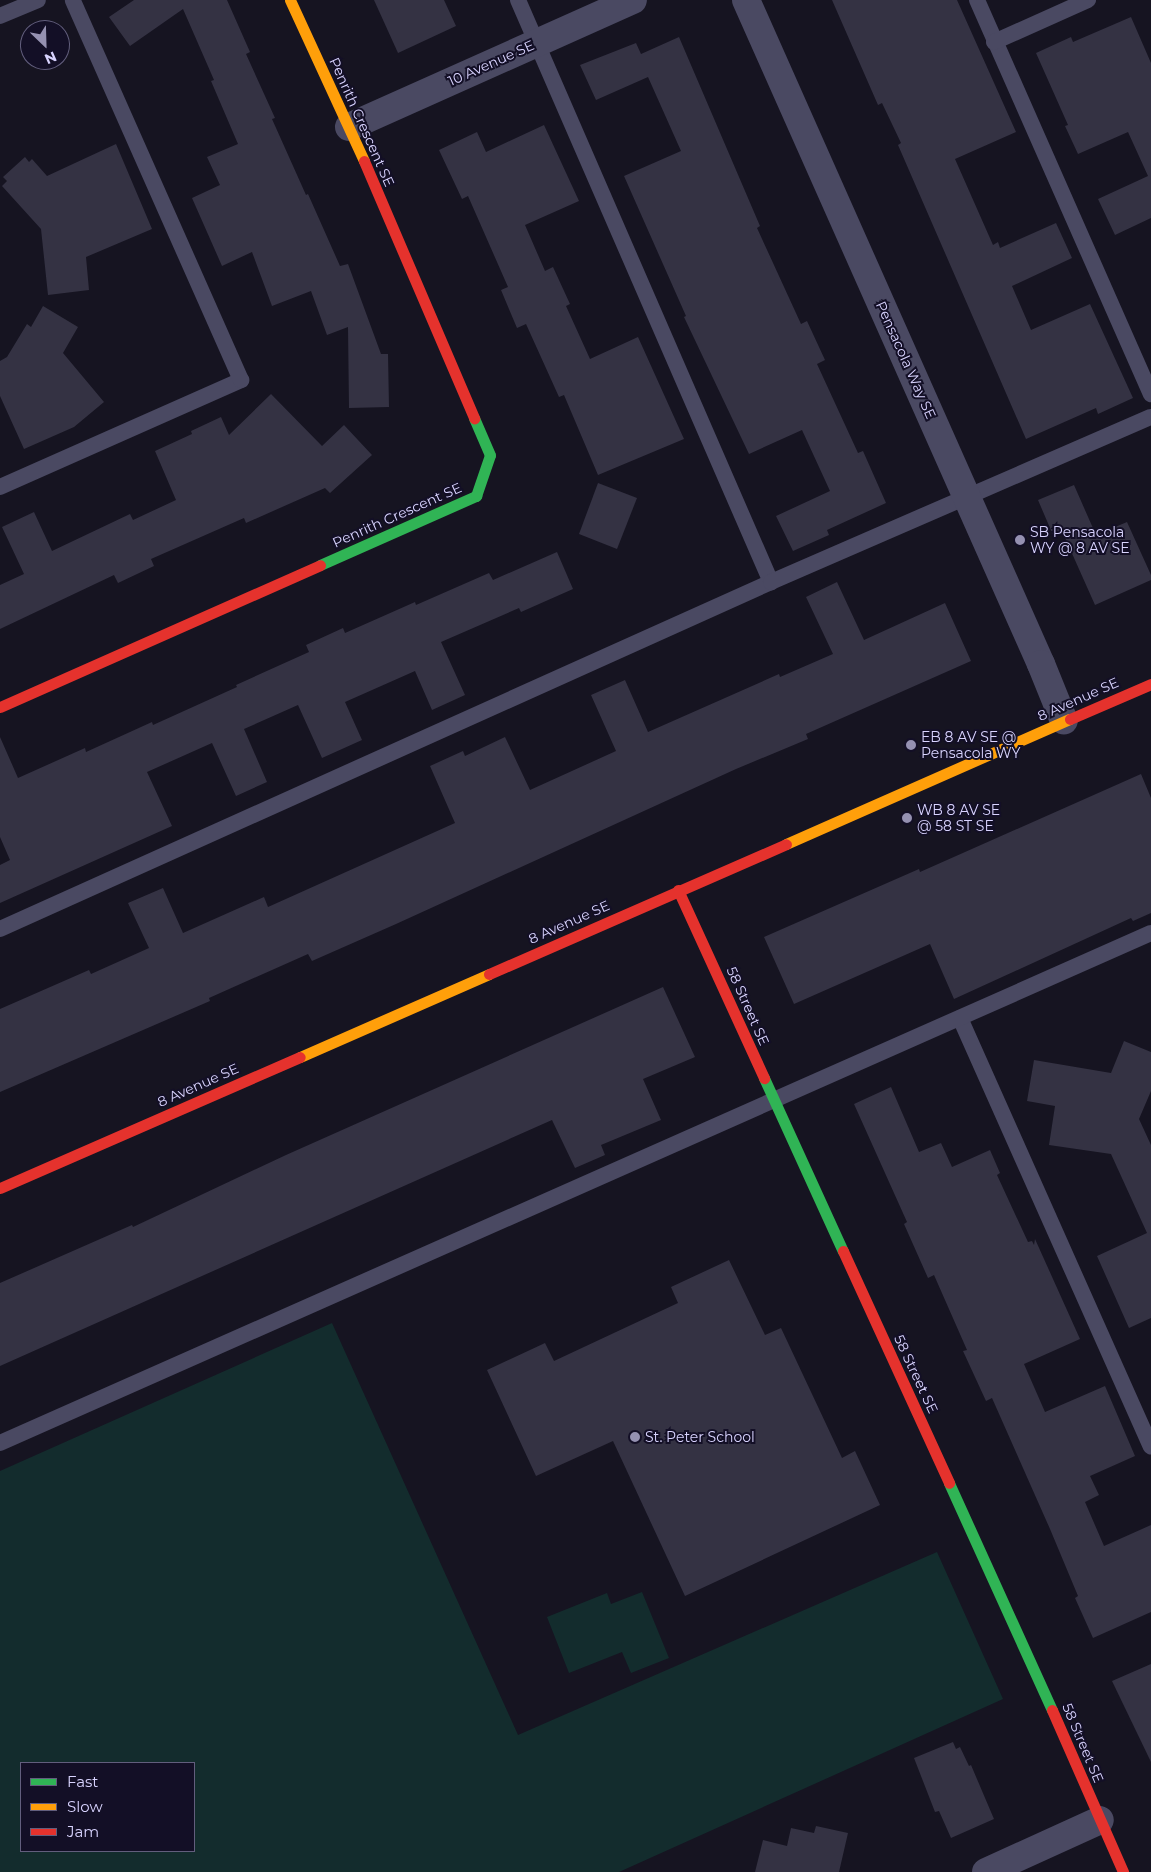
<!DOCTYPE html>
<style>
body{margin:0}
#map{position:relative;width:1151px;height:1872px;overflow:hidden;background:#161421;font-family:Montserrat,sans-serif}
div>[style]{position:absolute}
.green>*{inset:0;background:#132c2d}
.building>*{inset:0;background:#343243}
.lane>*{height:16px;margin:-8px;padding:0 8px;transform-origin:8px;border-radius:8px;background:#4a4962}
.street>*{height:28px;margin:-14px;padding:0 14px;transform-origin:14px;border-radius:14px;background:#4a4962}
.fast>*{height:11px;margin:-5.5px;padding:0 5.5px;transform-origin:5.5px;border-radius:5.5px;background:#30b455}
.slow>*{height:11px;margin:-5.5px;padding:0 5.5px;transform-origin:5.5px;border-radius:5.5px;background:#ff9f0a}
.jam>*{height:11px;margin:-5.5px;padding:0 5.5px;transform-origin:5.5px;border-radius:5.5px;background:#e5322d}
.dots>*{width:14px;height:14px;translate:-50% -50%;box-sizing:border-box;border:2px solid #130f26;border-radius:50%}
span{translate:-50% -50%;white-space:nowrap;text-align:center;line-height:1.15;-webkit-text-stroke:4px #130f26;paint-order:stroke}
.street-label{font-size:14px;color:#d9d4ff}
.poi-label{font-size:14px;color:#d9d4ff}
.left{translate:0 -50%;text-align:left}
.legend{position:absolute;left:20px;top:1762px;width:175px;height:90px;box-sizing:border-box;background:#130f26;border:1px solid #625e7d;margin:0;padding:6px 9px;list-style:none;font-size:15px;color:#d9d4ff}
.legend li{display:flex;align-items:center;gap:10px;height:25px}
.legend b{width:25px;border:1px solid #625e7d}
.north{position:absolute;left:20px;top:20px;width:50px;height:50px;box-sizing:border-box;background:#130f26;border:1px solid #625e7d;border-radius:50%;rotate:156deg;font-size:14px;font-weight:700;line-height:20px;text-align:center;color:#d9d4ff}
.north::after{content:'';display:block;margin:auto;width:18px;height:22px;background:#9591b1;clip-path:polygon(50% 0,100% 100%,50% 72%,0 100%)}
</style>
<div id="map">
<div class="green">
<div style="clip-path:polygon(evenodd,332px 1323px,518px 1735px,937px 1552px,1003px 1699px,619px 1872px,0 1872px,0 1471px,332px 1323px,21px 1763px,194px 1763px,194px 1851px,21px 1851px,21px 1763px)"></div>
<div style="clip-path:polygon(642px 1592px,669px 1658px,631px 1673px,622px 1652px,569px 1673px,547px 1617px,607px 1593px,611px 1604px)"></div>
</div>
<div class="building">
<div style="clip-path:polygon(134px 0,227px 0,250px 52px,246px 54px,275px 118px,272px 119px,306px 195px,308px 194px,340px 266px,348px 264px,381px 354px,388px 354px,389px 407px,349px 408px,348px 327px,327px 335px,311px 291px,272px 306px,252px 252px,222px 266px,192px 198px,220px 185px,207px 157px,238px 144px,211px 81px,214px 80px,183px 9px,130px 46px,109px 17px)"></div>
<div style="clip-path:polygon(374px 0,444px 0,456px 26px,398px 53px)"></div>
<div style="clip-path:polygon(832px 0,957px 0,1016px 132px,955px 159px,993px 245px,998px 242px,1000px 248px,1056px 223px,1072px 258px,1012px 286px,1031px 330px,1090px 304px,1133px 398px,1098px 414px,1096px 408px,1026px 439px,898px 145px,901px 143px,882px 103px,878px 105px)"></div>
<div style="clip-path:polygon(1131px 17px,1151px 63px,1151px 218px,1115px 235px,1098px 199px,1148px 176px,1128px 132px,1078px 154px,1065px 126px,1068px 125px,1036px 53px,1071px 37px,1073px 42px)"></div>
<div style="clip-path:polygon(679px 37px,760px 226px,757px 228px,801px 324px,807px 321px,825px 360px,817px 364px,858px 453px,863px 451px,886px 503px,827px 530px,829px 535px,793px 551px,776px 516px,830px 491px,802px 430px,749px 454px,684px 317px,686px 316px,624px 176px,681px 151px,648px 77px,596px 100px,580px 65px,636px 43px,641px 54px)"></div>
<div style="clip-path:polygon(544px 125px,579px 201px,525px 225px,545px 271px,553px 267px,570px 304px,566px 306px,590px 359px,638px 337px,684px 439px,598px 475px,564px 395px,559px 397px,526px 324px,517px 328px,501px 290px,508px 287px,468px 196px,462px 199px,439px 150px,477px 132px,486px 152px)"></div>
<div style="clip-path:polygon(116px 144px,152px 229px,86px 257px,89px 290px,48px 295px,41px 229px,2px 186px,7px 181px,3px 177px,25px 157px,29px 162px,32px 159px,47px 176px)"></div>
<div style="clip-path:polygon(43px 306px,78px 327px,63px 353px,104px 402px,74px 427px,24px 449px,0 396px,0 361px,7px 357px,27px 324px,31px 327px)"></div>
<div style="clip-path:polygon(271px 394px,322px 446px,344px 425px,372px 455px,330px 493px,325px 488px,246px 523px,244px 518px,151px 559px,154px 566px,118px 583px,114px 575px,0 629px,0 585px,24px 574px,2px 527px,34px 512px,52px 551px,130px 514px,133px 520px,176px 500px,155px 451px,192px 434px,191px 431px,221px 417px,229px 435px)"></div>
<div style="clip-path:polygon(598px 483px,637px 498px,617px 549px,579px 534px)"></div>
<div style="clip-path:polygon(1074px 485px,1096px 535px,1127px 522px,1151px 575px,1151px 580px,1095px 605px,1062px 531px,1053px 535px,1038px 500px)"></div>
<div style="clip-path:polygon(557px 552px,573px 589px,521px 612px,519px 608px,441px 642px,465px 695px,432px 710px,415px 671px,345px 702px,362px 740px,322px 758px,298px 705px,244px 729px,267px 782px,236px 796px,212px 743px,147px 772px,172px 826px,0 903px,0 865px,10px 860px,0 837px,0 737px,18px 778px,85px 748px,86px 752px,152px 722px,153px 725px,237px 687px,236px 685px,309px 652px,306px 645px,343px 628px,345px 633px,415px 602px,416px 605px,489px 573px,493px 580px)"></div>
<div style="clip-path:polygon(837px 582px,864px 640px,945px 603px,971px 661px,806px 734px,808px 739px,736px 769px,396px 924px,312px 961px,308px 954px,209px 998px,210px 1001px,0 1092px,0 1009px,89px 970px,91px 974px,149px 948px,128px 903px,163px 888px,183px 933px,264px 897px,268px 907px,455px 823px,430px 766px,463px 751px,465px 756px,505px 737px,530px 790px,616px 751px,591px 695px,625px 680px,648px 732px,779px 674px,780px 677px,833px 654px,806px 597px)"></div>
<div style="clip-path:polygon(1141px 774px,1151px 798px,1151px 913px,1133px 921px,1131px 918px,954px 999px,930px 944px,794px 1004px,764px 937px,919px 869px,920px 872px)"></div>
<div style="clip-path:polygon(663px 987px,695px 1057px,643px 1079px,661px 1120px,601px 1145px,605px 1155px,575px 1168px,552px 1120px,0 1366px,0 1283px,132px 1225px,133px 1227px,286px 1155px)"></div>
<div style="clip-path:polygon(1124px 1041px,1151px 1052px,1151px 1091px,1139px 1119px,1151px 1145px,1151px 1318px,1129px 1328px,1097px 1256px,1147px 1233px,1111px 1154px,1049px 1145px,1055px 1106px,1027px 1101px,1034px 1060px,1111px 1073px)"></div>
<div style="clip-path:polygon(891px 1087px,919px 1152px,941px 1143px,952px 1167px,990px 1150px,1000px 1173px,997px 1175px,1028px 1242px,1032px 1241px,1034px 1245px,1035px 1239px,1080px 1339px,1024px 1364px,1045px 1412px,1105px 1386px,1135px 1456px,1090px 1476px,1099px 1495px,1085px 1502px,1104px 1546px,1151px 1525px,1151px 1612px,1093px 1638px,1075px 1598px,1078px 1596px,1050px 1529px,992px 1398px,986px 1401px,963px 1351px,967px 1350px,934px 1275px,928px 1278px,904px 1224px,907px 1222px,854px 1104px)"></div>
<div style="clip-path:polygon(729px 1260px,765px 1335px,781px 1328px,842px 1458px,855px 1451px,880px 1505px,685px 1596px,613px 1441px,536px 1476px,487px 1370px,545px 1343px,554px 1361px,678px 1303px,671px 1287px)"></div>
<div style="clip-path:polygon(1151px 1664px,1151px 1762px,1112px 1681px)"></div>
<div style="clip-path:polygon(953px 1742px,956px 1749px,960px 1747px,969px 1766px,971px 1765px,994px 1819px,951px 1838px,939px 1811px,935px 1812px,914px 1758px)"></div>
<div style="clip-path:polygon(816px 1826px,848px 1833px,839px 1872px,755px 1872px,763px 1840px,787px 1846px,791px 1828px,814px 1833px)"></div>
</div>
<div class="lane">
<div style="left:518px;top:0;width:635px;rotate:66.51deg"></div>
<div style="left:977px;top:0;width:431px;rotate:66.2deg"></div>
<div style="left:0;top:16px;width:41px;rotate:-22.8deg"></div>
<div style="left:994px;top:42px;width:103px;rotate:-24.1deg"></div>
<div style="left:0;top:487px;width:264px;rotate:-23.9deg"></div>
<div style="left:241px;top:380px;width:415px;rotate:-113.9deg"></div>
<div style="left:0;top:929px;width:845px;rotate:-24.23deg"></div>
<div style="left:771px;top:582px;width:414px;rotate:-23.5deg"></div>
<div style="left:960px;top:1018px;width:469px;rotate:66deg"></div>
<div style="left:0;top:1443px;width:1259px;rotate:-23.9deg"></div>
</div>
<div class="street">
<div style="left:746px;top:0;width:727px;rotate:66.05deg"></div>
<div style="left:1041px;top:664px;width:61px;rotate:68deg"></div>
<div style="left:349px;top:127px;width:311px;rotate:-24.1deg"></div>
<div style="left:986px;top:1872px;width:125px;rotate:-24.5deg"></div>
</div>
<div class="fast">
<div style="left:320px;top:565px;width:171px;rotate:-23.9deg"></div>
<div style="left:476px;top:496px;width:43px;rotate:-71.1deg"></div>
<div style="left:490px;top:455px;width:40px;rotate:-113.4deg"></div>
<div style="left:764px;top:1078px;width:190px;rotate:65.5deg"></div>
<div style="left:949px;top:1483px;width:249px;rotate:65.6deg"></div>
</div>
<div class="slow">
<div style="left:290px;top:0;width:177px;rotate:65.3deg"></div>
<div style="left:786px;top:844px;width:310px;rotate:-23.8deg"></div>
<div style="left:300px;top:1057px;width:206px;rotate:-23.7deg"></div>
</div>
<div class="jam">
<div style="left:364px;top:161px;width:280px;rotate:66.8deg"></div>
<div style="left:0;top:707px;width:350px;rotate:-23.9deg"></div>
<div style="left:1070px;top:719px;width:88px;rotate:-23.4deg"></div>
<div style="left:678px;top:890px;width:207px;rotate:65.4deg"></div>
<div style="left:489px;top:974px;width:324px;rotate:-23.6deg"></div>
<div style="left:0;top:1188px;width:327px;rotate:-23.6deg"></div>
<div style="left:843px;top:1251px;width:255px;rotate:65.4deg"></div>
<div style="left:1052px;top:1710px;width:177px;rotate:66.3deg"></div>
</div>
<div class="dots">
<div style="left:1020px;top:540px;background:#9591b1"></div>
<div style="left:911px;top:745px;background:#9591b1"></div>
<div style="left:907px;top:818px;background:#9591b1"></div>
<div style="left:635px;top:1437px;background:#9591b1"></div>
</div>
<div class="street-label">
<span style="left:491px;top:63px;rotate:-24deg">10 Avenue SE</span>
<span style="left:362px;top:122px;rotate:66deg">Penrith Crescent SE</span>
<span style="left:906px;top:360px;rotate:66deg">Pensacola Way SE</span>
<span style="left:397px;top:515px;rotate:-24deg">Penrith Crescent SE</span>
<span style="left:1078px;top:699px;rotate:-24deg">8 Avenue SE</span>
<span style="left:569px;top:922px;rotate:-24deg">8 Avenue SE</span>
<span style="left:748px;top:1006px;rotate:66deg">58 Street SE</span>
<span style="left:198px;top:1085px;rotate:-24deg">8 Avenue SE</span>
<span style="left:916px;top:1374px;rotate:65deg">58 Street SE</span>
<span style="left:1083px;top:1743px;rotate:67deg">58 Street SE</span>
</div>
<div class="poi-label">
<span class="left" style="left:1030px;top:540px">SB Pensacola<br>WY @ 8 AV SE</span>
<span class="left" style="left:921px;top:745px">EB 8 AV SE @<br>Pensacola WY</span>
<span class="left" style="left:917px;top:818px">WB 8 AV SE<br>@ 58 ST SE</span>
<span class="left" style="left:645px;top:1437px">St. Peter School</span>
</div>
<ul class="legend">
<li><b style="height:6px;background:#30b455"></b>Fast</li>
<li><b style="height:6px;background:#ff9f0a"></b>Slow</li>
<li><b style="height:6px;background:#e5322d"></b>Jam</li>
</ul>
<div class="north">N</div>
</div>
